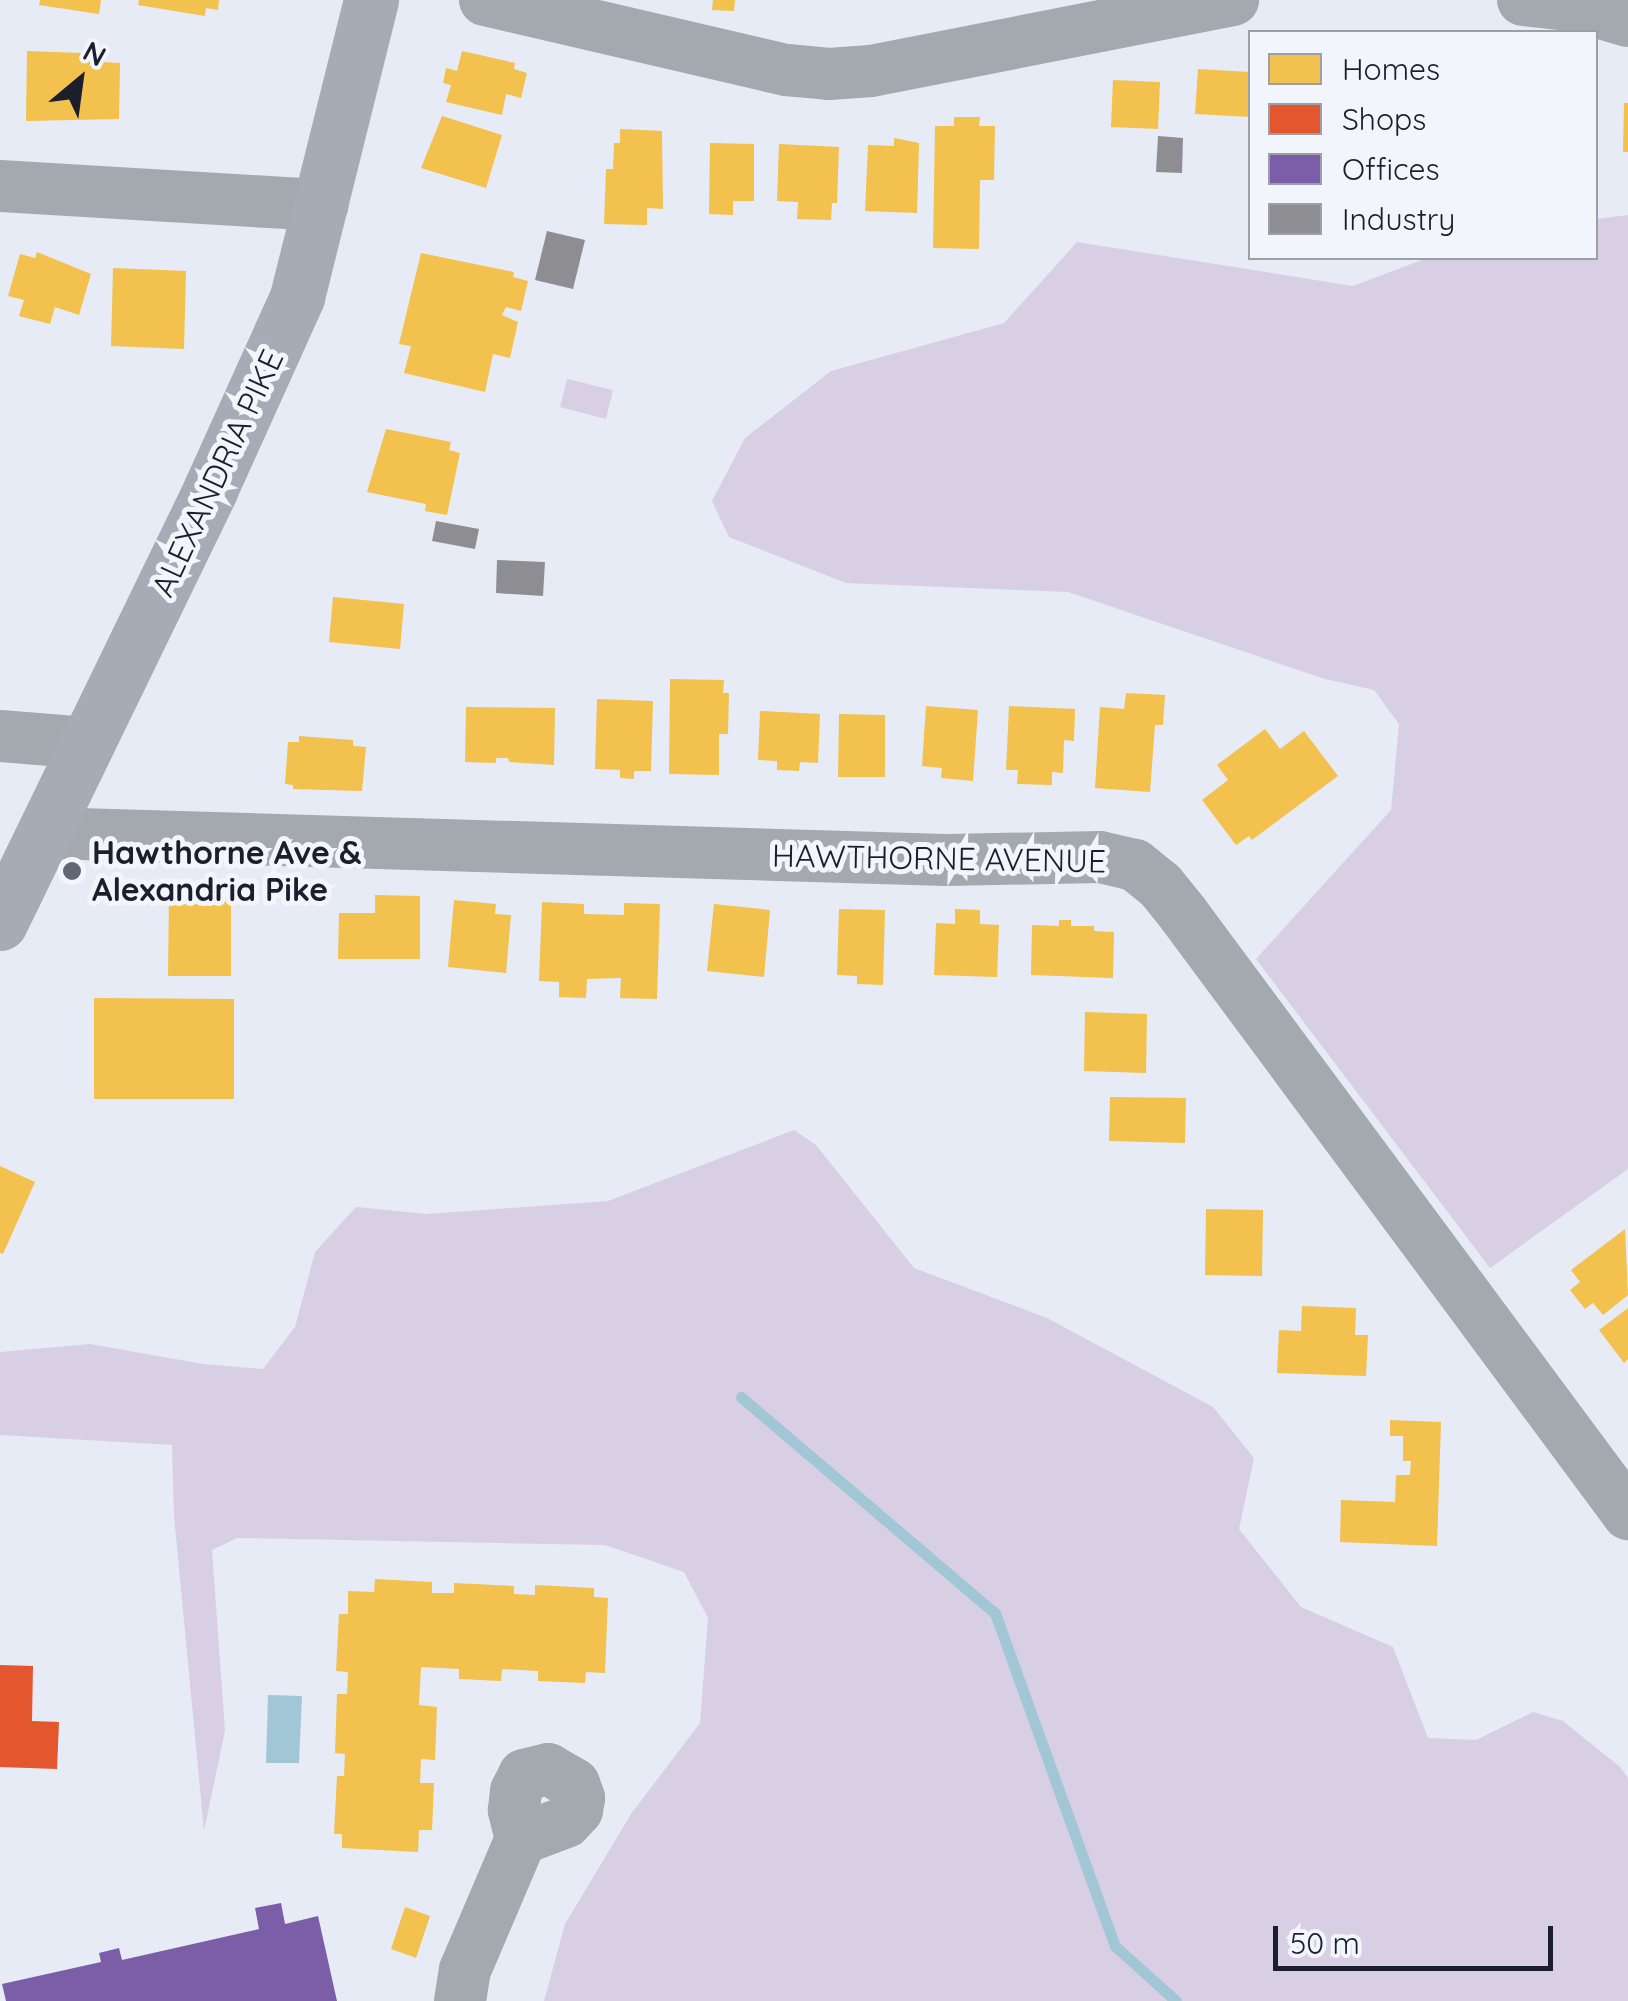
<!DOCTYPE html>
<style>
body{margin:0}
#map{position:relative;width:1628px;height:2001px;overflow:hidden;background:#e6ebf6;font-family:Quicksand,sans-serif}
div>[style]{position:absolute}
.green>*{inset:0;background:#d9cfe4}
.water>*{inset:0;background:#a1c7d7}
.homes>*{inset:0;background:#f2c14e}
.shops>*{inset:0;background:#e4572e}
.offices>*{inset:0;background:#7b5ea7}
.industry>*{inset:0;background:#8d8d92}
.stream>*{height:11px;margin:-5.5px;padding:0 5.5px;transform-origin:5.5px;border-radius:5.5px;background:#a1c7d7}
.minor>*{height:52px;margin:-26px;padding:0 26px;transform-origin:26px;border-radius:26px;background:#a4a9af}
.major>*{height:55px;margin:-27.5px;padding:0 27.5px;transform-origin:27.5px;border-radius:27.5px;background:#a6acb5}
.dots>*{width:28px;height:28px;translate:-50% -50%;box-sizing:border-box;border:5px solid #f2f5fc;border-radius:50%}
span{translate:-50% -50%;white-space:nowrap;text-align:center;line-height:1.15;-webkit-text-stroke:10px #f2f5fc;paint-order:stroke}
.street-label{font-size:32px;color:#1b1f2b}
.poi-label{font-size:32px;color:#1b1f2b;font-weight:700}
.left{translate:0 -50%;text-align:left}
.legend{position:absolute;left:1248px;top:30px;width:350px;height:230px;box-sizing:border-box;background:#f2f5fc;border:2px solid #9c9fa8;margin:0;padding:12px 18px;list-style:none;font-size:30px;color:#1b1f2b}
.legend li{display:flex;align-items:center;gap:20px;height:50px}
.legend b{width:50px;border:2px solid #9c9fa8}
.north{position:absolute;left:30px;top:30px;width:100px;height:100px;-webkit-text-stroke:8px #f2f5fc;paint-order:stroke;rotate:29deg;font-size:28px;font-weight:700;line-height:40px;text-align:center;color:#1b1f2b}
.north::after{content:'';display:block;margin:auto;width:35px;height:45px;background:#1b1f2b;clip-path:polygon(50% 0,100% 100%,50% 72%,0 100%)}
.scale{position:absolute;left:1273px;top:1926px;width:280px;height:45px;box-sizing:border-box;border:5px solid #1b1f2b;border-top:0;padding-left:12px;font-size:30px;line-height:35px;white-space:nowrap;color:#1b1f2b;-webkit-text-stroke:8px #f2f5fc;paint-order:stroke}
</style>
<div id="map">
<div class="green">
<div style="clip-path:polygon(1628px 215px,1628px 1169px,1490px 1268px,1256px 959px,1391px 810px,1399px 724px,1374px 690px,1325px 679px,1068px 592px,846px 583px,729px 537px,712px 501px,745px 438px,831px 371px,1004px 323px,1077px 242px,1353px 286px,1427px 258px,1596px 258px,1596px 219px)"></div>
<div style="clip-path:polygon(567px 379px,613px 390px,606px 419px,560px 407px)"></div>
<div style="clip-path:polygon(794px 1130px,816px 1145px,914px 1268px,1047px 1318px,1213px 1407px,1254px 1458px,1239px 1529px,1301px 1607px,1393px 1647px,1428px 1738px,1476px 1740px,1533px 1712px,1563px 1721px,1620px 1767px,1628px 1778px,1628px 2001px,544px 2001px,565px 1924px,631px 1814px,700px 1723px,708px 1618px,684px 1572px,605px 1545px,237px 1538px,212px 1550px,225px 1731px,204px 1831px,174px 1516px,172px 1445px,0 1435px,0 1352px,90px 1344px,203px 1364px,263px 1369px,295px 1327px,315px 1252px,356px 1207px,426px 1214px,608px 1201px)"></div>
</div>
<div class="water">
<div style="clip-path:polygon(268px 1695px,302px 1696px,299px 1763px,266px 1763px)"></div>
</div>
<div class="homes">
<div style="clip-path:polygon(40px 0,101px 0,99px 14px,39px 5px)"></div>
<div style="clip-path:polygon(139px 0,219px 0,218px 10px,206px 8px,205px 16px,138px 5px)"></div>
<div style="clip-path:polygon(713px 0,735px 0,734px 11px,712px 10px)"></div>
<div style="clip-path:polygon(27px 51px,82px 53px,82px 61px,120px 63px,119px 119px,26px 121px)"></div>
<div style="clip-path:polygon(462px 51px,515px 63px,514px 69px,527px 73px,521px 98px,506px 94px,502px 115px,446px 102px,451px 85px,443px 83px,446px 68px,457px 71px)"></div>
<div style="clip-path:polygon(1198px 69px,1250px 72px,1250px 117px,1195px 114px)"></div>
<div style="clip-path:polygon(1113px 80px,1160px 82px,1158px 129px,1111px 127px)"></div>
<div style="clip-path:polygon(1624px 103px,1628px 103px,1628px 152px,1623px 152px)"></div>
<div style="clip-path:polygon(442px 116px,502px 135px,486px 188px,421px 168px)"></div>
<div style="clip-path:polygon(954px 117px,980px 117px,979px 126px,995px 126px,994px 180px,980px 180px,979px 249px,933px 248px,935px 126px,954px 126px)"></div>
<div style="clip-path:polygon(620px 129px,662px 131px,663px 209px,647px 208px,647px 225px,604px 224px,606px 169px,613px 169px,614px 143px,620px 143px)"></div>
<div style="clip-path:polygon(894px 138px,919px 143px,917px 213px,865px 211px,868px 145px,894px 146px)"></div>
<div style="clip-path:polygon(710px 143px,754px 144px,754px 201px,733px 201px,733px 215px,709px 214px)"></div>
<div style="clip-path:polygon(779px 144px,839px 147px,837px 203px,832px 203px,831px 220px,797px 219px,798px 202px,777px 201px)"></div>
<div style="clip-path:polygon(37px 252px,91px 274px,79px 315px,55px 307px,50px 324px,19px 316px,24px 300px,8px 296px,20px 254px,35px 258px)"></div>
<div style="clip-path:polygon(421px 253px,514px 272px,513px 277px,528px 281px,521px 311px,506px 307px,502px 315px,518px 322px,510px 358px,493px 354px,485px 392px,404px 373px,411px 346px,399px 344px)"></div>
<div style="clip-path:polygon(113px 268px,186px 271px,184px 349px,111px 346px)"></div>
<div style="clip-path:polygon(386px 429px,451px 442px,449px 450px,460px 453px,447px 515px,425px 511px,426px 504px,367px 492px)"></div>
<div style="clip-path:polygon(333px 597px,404px 604px,400px 649px,329px 642px)"></div>
<div style="clip-path:polygon(670px 679px,724px 680px,723px 693px,729px 693px,728px 734px,719px 734px,719px 775px,669px 774px)"></div>
<div style="clip-path:polygon(1126px 693px,1165px 695px,1163px 725px,1155px 725px,1150px 792px,1095px 788px,1100px 707px,1124px 709px)"></div>
<div style="clip-path:polygon(597px 699px,653px 701px,651px 771px,634px 771px,634px 779px,620px 778px,620px 770px,595px 769px)"></div>
<div style="clip-path:polygon(926px 706px,978px 710px,973px 781px,941px 778px,942px 768px,922px 766px)"></div>
<div style="clip-path:polygon(1009px 706px,1075px 709px,1074px 741px,1064px 740px,1063px 773px,1052px 772px,1052px 785px,1017px 784px,1018px 770px,1006px 770px)"></div>
<div style="clip-path:polygon(466px 707px,555px 708px,554px 765px,509px 762px,508px 758px,496px 758px,496px 763px,465px 762px)"></div>
<div style="clip-path:polygon(760px 711px,820px 714px,818px 763px,800px 762px,799px 771px,777px 770px,777px 761px,758px 760px)"></div>
<div style="clip-path:polygon(839px 714px,885px 715px,885px 777px,838px 777px)"></div>
<div style="clip-path:polygon(1265px 729px,1280px 749px,1304px 731px,1338px 776px,1252px 840px,1249px 836px,1236px 845px,1202px 800px,1228px 780px,1217px 765px)"></div>
<div style="clip-path:polygon(299px 736px,353px 740px,353px 746px,366px 747px,362px 791px,293px 789px,293px 785px,285px 784px,288px 742px,299px 742px)"></div>
<div style="clip-path:polygon(169px 895px,231px 895px,231px 976px,168px 976px)"></div>
<div style="clip-path:polygon(375px 895px,420px 896px,420px 959px,338px 959px,339px 913px,375px 913px)"></div>
<div style="clip-path:polygon(454px 900px,496px 904px,495px 914px,511px 915px,506px 973px,448px 967px)"></div>
<div style="clip-path:polygon(542px 902px,584px 904px,584px 914px,624px 915px,624px 903px,660px 904px,657px 999px,620px 998px,621px 978px,587px 979px,586px 998px,559px 997px,559px 982px,539px 981px)"></div>
<div style="clip-path:polygon(714px 904px,770px 910px,764px 977px,707px 971px)"></div>
<div style="clip-path:polygon(839px 909px,885px 910px,883px 985px,857px 984px,857px 976px,837px 975px)"></div>
<div style="clip-path:polygon(955px 909px,980px 910px,980px 924px,999px 925px,997px 977px,934px 975px,936px 923px,955px 924px)"></div>
<div style="clip-path:polygon(1059px 920px,1071px 920px,1071px 926px,1094px 926px,1094px 931px,1114px 932px,1113px 978px,1031px 975px,1032px 925px,1059px 926px)"></div>
<div style="clip-path:polygon(94px 998px,234px 999px,234px 1099px,94px 1099px)"></div>
<div style="clip-path:polygon(1085px 1012px,1147px 1014px,1146px 1073px,1084px 1071px)"></div>
<div style="clip-path:polygon(1110px 1097px,1186px 1098px,1185px 1143px,1109px 1141px)"></div>
<div style="clip-path:polygon(0 1166px,35px 1182px,3px 1254px,0 1253px)"></div>
<div style="clip-path:polygon(1206px 1209px,1263px 1210px,1262px 1276px,1205px 1275px)"></div>
<div style="clip-path:polygon(1625px 1229px,1628px 1295px,1603px 1315px,1593px 1303px,1585px 1309px,1570px 1290px,1580px 1282px,1571px 1270px)"></div>
<div style="clip-path:polygon(1302px 1306px,1356px 1308px,1355px 1335px,1368px 1335px,1366px 1376px,1277px 1373px,1279px 1330px,1301px 1331px)"></div>
<div style="clip-path:polygon(1628px 1308px,1628px 1359px,1624px 1363px,1599px 1330px)"></div>
<div style="clip-path:polygon(1390px 1420px,1441px 1422px,1437px 1546px,1340px 1542px,1341px 1500px,1395px 1502px,1396px 1475px,1410px 1475px,1411px 1461px,1403px 1461px,1403px 1436px,1390px 1436px)"></div>
<div style="clip-path:polygon(375px 1579px,432px 1582px,432px 1593px,454px 1593px,454px 1583px,514px 1586px,514px 1594px,535px 1595px,535px 1585px,594px 1588px,594px 1597px,608px 1598px,605px 1673px,586px 1672px,585px 1683px,538px 1681px,538px 1671px,502px 1669px,501px 1681px,459px 1679px,459px 1669px,421px 1667px,419px 1705px,437px 1707px,435px 1760px,421px 1759px,420px 1783px,434px 1783px,432px 1830px,419px 1830px,418px 1852px,342px 1848px,342px 1834px,334px 1834px,337px 1776px,344px 1776px,345px 1754px,335px 1753px,337px 1694px,347px 1694px,348px 1672px,336px 1671px,339px 1614px,348px 1614px,348px 1591px,374px 1592px)"></div>
<div style="clip-path:polygon(405px 1907px,430px 1916px,416px 1958px,391px 1949px)"></div>
</div>
<div class="shops">
<div style="clip-path:polygon(0 1665px,33px 1666px,32px 1721px,59px 1722px,57px 1769px,0 1767px)"></div>
</div>
<div class="offices">
<div style="clip-path:polygon(281px 1903px,285px 1924px,318px 1916px,337px 2001px,6px 2001px,2px 1984px,101px 1962px,99px 1953px,119px 1948px,122px 1960px,259px 1929px,255px 1908px)"></div>
</div>
<div class="industry">
<div style="clip-path:polygon(1158px 136px,1183px 138px,1182px 173px,1156px 172px)"></div>
<div style="clip-path:polygon(547px 231px,585px 240px,573px 289px,535px 280px)"></div>
<div style="clip-path:polygon(436px 521px,479px 529px,475px 549px,432px 541px)"></div>
<div style="clip-path:polygon(497px 560px,545px 562px,543px 596px,496px 593px)"></div>
</div>
<div class="stream">
<div style="left:741px;top:1397px;width:333px;rotate:40.4deg"></div>
<div style="left:995px;top:1613px;width:354px;rotate:70.2deg"></div>
<div style="left:1115px;top:1946px;width:82px;rotate:42deg"></div>
</div>
<div class="minor">
<div style="left:485px;top:0;width:310px;rotate:13.1deg"></div>
<div style="left:787px;top:70px;width:42px;rotate:5.4deg"></div>
<div style="left:829px;top:74px;width:42px;rotate:-4.1deg"></div>
<div style="left:871px;top:71px;width:369px;rotate:-11.1deg"></div>
<div style="left:1523px;top:0;width:54px;rotate:6.3deg"></div>
<div style="left:1577px;top:6px;width:53px;rotate:16.4deg"></div>
<div style="left:0;top:186px;width:323px;rotate:3.4deg"></div>
<div style="left:0;top:736px;width:87px;rotate:4.6deg"></div>
<div style="left:46px;top:833px;width:900px;rotate:1.72deg"></div>
<div style="left:946px;top:860px;width:154px;rotate:-1.1deg"></div>
<div style="left:1100px;top:857px;width:36px;rotate:13deg"></div>
<div style="left:1135px;top:865px;width:32px;rotate:39deg"></div>
<div style="left:1160px;top:885px;width:38px;rotate:51deg"></div>
<div style="left:1184px;top:915px;width:746px;rotate:53.45deg"></div>
<div style="left:460px;top:2001px;width:31px;rotate:-81deg"></div>
<div style="left:465px;top:1970px;width:142px;rotate:-66.9deg"></div>
<div style="left:521px;top:1839px;width:30px;rotate:-104deg"></div>
<div style="left:514px;top:1810px;width:19px;rotate:-84deg"></div>
<div style="left:516px;top:1791px;width:18px;rotate:-63deg"></div>
<div style="left:524px;top:1775px;width:25px;rotate:-14deg"></div>
<div style="left:548px;top:1769px;width:30px;rotate:30deg"></div>
<div style="left:574px;top:1784px;width:15px;rotate:70deg"></div>
<div style="left:579px;top:1798px;width:12px;rotate:99deg"></div>
<div style="left:577px;top:1810px;width:16px;rotate:133deg"></div>
<div style="left:566px;top:1822px;width:48px;rotate:159.3deg"></div>
</div>
<div class="major">
<div style="left:0;top:923px;width:481px;rotate:-64.1deg"></div>
<div style="left:210px;top:490px;width:212px;rotate:-65.7deg"></div>
<div style="left:297px;top:297px;width:306px;rotate:-76deg"></div>
</div>
<div class="dots">
<div style="left:72px;top:871px;background:#626672"></div>
</div>
<div class="street-label">
<span style="left:217px;top:473px;rotate:-65deg">ALEXANDRIA PIKE</span>
<span style="left:939px;top:858px;rotate:1deg">HAWTHORNE AVENUE</span>
</div>
<div class="poi-label">
<span class="left" style="left:92px;top:871px">Hawthorne Ave &amp;<br>Alexandria Pike</span>
</div>
<ul class="legend">
<li><b style="height:28px;background:#f2c14e"></b>Homes</li>
<li><b style="height:28px;background:#e4572e"></b>Shops</li>
<li><b style="height:28px;background:#7b5ea7"></b>Offices</li>
<li><b style="height:28px;background:#8d8d92"></b>Industry</li>
</ul>
<div class="north">N</div>
<div class="scale">50 m</div>
</div>
